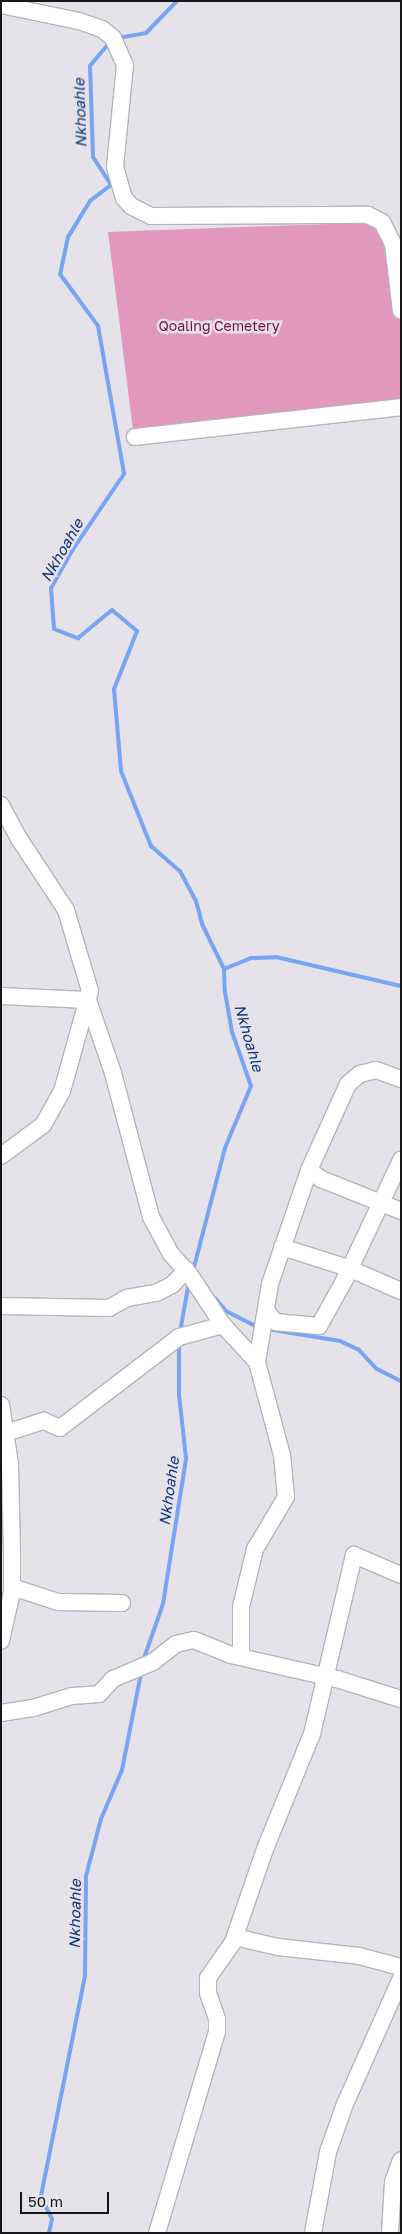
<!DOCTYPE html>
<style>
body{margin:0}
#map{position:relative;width:402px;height:2234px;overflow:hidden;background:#e5e2e9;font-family:"Golos Text",sans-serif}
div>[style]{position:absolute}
.green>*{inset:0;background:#e298be}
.stream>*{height:4px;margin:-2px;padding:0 2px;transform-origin:2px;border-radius:2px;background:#77a5f4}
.roads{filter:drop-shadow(1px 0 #b6b4ba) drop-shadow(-1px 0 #b6b4ba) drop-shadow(0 1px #b6b4ba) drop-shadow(0 -1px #b6b4ba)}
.minor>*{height:16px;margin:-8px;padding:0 8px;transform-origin:8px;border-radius:8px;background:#fff}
span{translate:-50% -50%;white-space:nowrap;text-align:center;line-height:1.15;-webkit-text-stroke:5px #e5e2e9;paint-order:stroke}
.park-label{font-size:14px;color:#7b0a54}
.water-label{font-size:15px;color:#0c3378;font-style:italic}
.frame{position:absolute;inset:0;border:2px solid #171618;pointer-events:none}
.scale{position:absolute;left:20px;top:2192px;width:89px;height:22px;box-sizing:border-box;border:2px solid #171618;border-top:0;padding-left:6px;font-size:15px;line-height:18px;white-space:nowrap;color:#171618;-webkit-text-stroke:4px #e5e2e9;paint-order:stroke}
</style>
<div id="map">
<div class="green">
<div style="clip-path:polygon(382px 222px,401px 311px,401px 407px,133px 430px,108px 232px)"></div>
</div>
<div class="stream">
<div style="left:118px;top:38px;width:28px;rotate:-10deg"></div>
<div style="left:146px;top:33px;width:45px;rotate:-45.9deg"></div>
<div style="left:110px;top:42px;width:31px;rotate:130deg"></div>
<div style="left:90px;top:66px;width:91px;rotate:88.1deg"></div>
<div style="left:93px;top:157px;width:33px;rotate:57deg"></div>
<div style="left:111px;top:185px;width:26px;rotate:143deg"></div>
<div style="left:90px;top:201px;width:42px;rotate:121.4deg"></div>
<div style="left:68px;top:237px;width:38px;rotate:102deg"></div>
<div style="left:60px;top:274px;width:64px;rotate:53.8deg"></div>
<div style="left:98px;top:326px;width:150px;rotate:80deg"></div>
<div style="left:124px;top:474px;width:91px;rotate:124.2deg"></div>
<div style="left:73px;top:549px;width:45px;rotate:119.4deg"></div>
<div style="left:51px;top:588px;width:41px;rotate:85.8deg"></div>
<div style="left:54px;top:629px;width:26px;rotate:21deg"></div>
<div style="left:78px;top:638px;width:44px;rotate:-39.5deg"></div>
<div style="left:112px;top:610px;width:33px;rotate:40deg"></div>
<div style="left:137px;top:631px;width:62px;rotate:111.6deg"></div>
<div style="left:114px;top:689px;width:82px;rotate:85.1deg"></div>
<div style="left:121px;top:771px;width:81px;rotate:68.2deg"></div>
<div style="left:151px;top:846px;width:38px;rotate:41deg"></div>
<div style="left:180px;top:871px;width:34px;rotate:62deg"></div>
<div style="left:196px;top:901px;width:24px;rotate:75deg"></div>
<div style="left:202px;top:924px;width:50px;rotate:63.9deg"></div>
<div style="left:224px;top:969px;width:23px;rotate:88deg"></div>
<div style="left:225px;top:992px;width:41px;rotate:80.1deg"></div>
<div style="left:232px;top:1032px;width:57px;rotate:70.6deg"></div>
<div style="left:251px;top:1086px;width:67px;rotate:112.8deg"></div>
<div style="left:225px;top:1148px;width:127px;rotate:104.6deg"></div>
<div style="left:224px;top:969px;width:29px;rotate:-22deg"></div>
<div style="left:251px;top:958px;width:25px;rotate:-2deg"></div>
<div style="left:276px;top:957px;width:128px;rotate:13.1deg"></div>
<div style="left:215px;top:1298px;width:17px;rotate:50deg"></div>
<div style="left:226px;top:1311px;width:36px;rotate:27deg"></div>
<div style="left:267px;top:1329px;width:74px;rotate:9.3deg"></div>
<div style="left:340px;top:1341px;width:21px;rotate:25deg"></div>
<div style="left:359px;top:1350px;width:26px;rotate:47deg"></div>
<div style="left:377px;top:1369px;width:27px;rotate:27deg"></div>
<div style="left:180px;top:1332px;width:51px;rotate:-79.8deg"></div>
<div style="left:143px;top:1661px;width:60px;rotate:-70.7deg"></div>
<div style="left:163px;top:1604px;width:148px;rotate:-81deg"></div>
<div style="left:186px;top:1458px;width:63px;rotate:-96.3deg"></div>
<div style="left:179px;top:1395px;width:51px;rotate:-90deg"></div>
<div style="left:49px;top:2233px;width:14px;rotate:-78deg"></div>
<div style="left:52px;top:2219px;width:25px;rotate:-116deg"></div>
<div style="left:41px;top:2196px;width:225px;rotate:-78.7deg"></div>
<div style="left:85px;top:1975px;width:99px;rotate:-89.4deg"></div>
<div style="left:86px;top:1876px;width:59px;rotate:-75.3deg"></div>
<div style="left:101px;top:1819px;width:53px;rotate:-66.8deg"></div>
<div style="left:122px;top:1770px;width:99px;rotate:-78.9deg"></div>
</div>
<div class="roads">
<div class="minor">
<div style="left:1px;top:5px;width:80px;rotate:11.6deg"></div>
<div style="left:79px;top:21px;width:24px;rotate:19deg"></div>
<div style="left:102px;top:29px;width:14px;rotate:39deg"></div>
<div style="left:113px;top:38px;width:30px;rotate:66deg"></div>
<div style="left:125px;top:65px;width:102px;rotate:95.6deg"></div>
<div style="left:115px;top:167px;width:32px;rotate:74deg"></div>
<div style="left:124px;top:198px;width:11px;rotate:49deg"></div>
<div style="left:131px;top:206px;width:22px;rotate:27deg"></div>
<div style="left:151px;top:216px;width:217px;rotate:-0.3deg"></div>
<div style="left:368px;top:215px;width:16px;rotate:27deg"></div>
<div style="left:382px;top:222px;width:25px;rotate:63deg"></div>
<div style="left:393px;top:244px;width:67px;rotate:83.2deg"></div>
<div style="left:135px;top:437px;width:268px;rotate:-6.4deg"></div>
<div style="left:1px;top:805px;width:40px;rotate:62deg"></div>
<div style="left:20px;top:840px;width:84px;rotate:56.7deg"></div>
<div style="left:66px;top:910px;width:84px;rotate:73.5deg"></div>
<div style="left:90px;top:991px;width:104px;rotate:105.6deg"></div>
<div style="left:62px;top:1091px;width:39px;rotate:119deg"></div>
<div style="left:43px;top:1125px;width:52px;rotate:143.6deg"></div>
<div style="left:1px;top:996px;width:87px;rotate:2.6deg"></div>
<div style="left:88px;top:1000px;width:77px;rotate:71.1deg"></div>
<div style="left:113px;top:1073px;width:149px;rotate:75.2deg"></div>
<div style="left:151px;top:1217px;width:42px;rotate:61.6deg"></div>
<div style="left:171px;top:1254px;width:28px;rotate:48deg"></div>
<div style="left:190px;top:1275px;width:60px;rotate:56.6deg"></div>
<div style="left:223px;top:1325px;width:50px;rotate:47.4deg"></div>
<div style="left:257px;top:1362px;width:96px;rotate:75deg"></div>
<div style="left:282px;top:1455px;width:42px;rotate:84.6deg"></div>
<div style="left:286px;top:1497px;width:61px;rotate:120.8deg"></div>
<div style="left:255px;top:1549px;width:60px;rotate:103.6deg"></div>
<div style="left:241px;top:1607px;width:50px;rotate:90deg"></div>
<div style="left:309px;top:1170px;width:15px;rotate:37deg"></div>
<div style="left:321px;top:1179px;width:86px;rotate:21.8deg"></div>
<div style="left:282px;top:1247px;width:69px;rotate:17.7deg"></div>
<div style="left:348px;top:1268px;width:58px;rotate:23.5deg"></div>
<div style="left:1px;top:1306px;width:108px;rotate:1.1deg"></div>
<div style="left:109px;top:1308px;width:21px;rotate:-29deg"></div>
<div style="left:127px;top:1298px;width:29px;rotate:-10deg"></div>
<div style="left:156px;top:1293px;width:18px;rotate:-27deg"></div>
<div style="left:172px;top:1285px;width:21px;rotate:-47deg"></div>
<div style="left:266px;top:1311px;width:15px;rotate:48deg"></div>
<div style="left:276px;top:1322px;width:43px;rotate:5.3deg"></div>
<div style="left:319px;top:1326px;width:54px;rotate:-61deg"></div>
<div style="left:345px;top:1279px;width:132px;rotate:-64.8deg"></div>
<div style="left:257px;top:1362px;width:79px;rotate:-80.5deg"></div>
<div style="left:270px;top:1284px;width:120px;rotate:-71.1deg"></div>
<div style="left:309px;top:1170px;width:94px;rotate:-65.6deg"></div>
<div style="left:348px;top:1084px;width:16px;rotate:-40deg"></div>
<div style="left:360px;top:1074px;width:16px;rotate:-14deg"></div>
<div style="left:376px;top:1070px;width:27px;rotate:20deg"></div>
<div style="left:1px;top:1405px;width:60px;rotate:81.3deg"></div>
<div style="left:10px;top:1464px;width:88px;rotate:88.7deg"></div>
<div style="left:12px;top:1552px;width:40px;rotate:90deg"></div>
<div style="left:12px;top:1592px;width:50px;rotate:102.7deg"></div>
<div style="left:6px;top:1433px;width:40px;rotate:-18deg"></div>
<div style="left:44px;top:1421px;width:17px;rotate:24deg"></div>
<div style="left:60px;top:1428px;width:150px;rotate:-37.4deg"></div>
<div style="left:179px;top:1337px;width:46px;rotate:-15.3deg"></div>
<div style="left:12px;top:1587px;width:48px;rotate:18.1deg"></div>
<div style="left:58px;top:1602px;width:64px;rotate:0.9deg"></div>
<div style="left:1px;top:1713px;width:32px;rotate:-9deg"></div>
<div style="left:33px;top:1708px;width:41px;rotate:-17.1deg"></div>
<div style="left:72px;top:1696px;width:27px;rotate:-4deg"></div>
<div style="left:99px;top:1694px;width:21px;rotate:-47deg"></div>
<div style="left:113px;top:1679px;width:43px;rotate:-23deg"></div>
<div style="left:153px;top:1662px;width:29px;rotate:-38deg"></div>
<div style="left:176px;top:1644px;width:18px;rotate:-13deg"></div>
<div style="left:194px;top:1640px;width:40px;rotate:22deg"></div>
<div style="left:231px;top:1655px;width:109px;rotate:12.8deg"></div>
<div style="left:337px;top:1679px;width:67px;rotate:17.4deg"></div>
<div style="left:235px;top:1937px;width:44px;rotate:13.1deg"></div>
<div style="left:278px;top:1947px;width:81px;rotate:6.3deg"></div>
<div style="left:359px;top:1956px;width:43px;rotate:14.7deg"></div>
<div style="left:157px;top:2233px;width:210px;rotate:-73.4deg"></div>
<div style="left:217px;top:2032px;width:13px;rotate:-90deg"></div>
<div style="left:217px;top:2019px;width:28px;rotate:-109deg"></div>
<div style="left:208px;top:1993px;width:15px;rotate:-90deg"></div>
<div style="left:208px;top:1978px;width:44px;rotate:-55.2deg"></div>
<div style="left:233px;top:1942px;width:98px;rotate:-71deg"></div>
<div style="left:265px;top:1849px;width:124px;rotate:-67.8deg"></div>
<div style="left:312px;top:1734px;width:184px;rotate:-76.8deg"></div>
<div style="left:354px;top:1555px;width:51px;rotate:23.1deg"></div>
<div style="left:313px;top:2233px;width:82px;rotate:-79.5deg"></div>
<div style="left:328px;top:2152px;width:51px;rotate:-70.5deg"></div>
<div style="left:345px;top:2104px;width:138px;rotate:-66deg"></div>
<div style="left:390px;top:2233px;width:51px;rotate:-86.6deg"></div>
<div style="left:393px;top:2182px;width:23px;rotate:-70deg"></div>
</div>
</div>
<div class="park-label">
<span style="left:219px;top:326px">Qoaling Cemetery</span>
</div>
<div class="water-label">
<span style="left:80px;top:113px;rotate:-92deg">Nkhoahle</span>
<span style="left:62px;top:550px;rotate:-60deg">Nkhoahle</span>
<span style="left:249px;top:1038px;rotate:74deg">Nkhoahle</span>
<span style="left:169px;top:1491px;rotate:-82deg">Nkhoahle</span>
<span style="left:75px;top:1914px;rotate:-89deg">Nkhoahle</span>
</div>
<div class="frame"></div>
<div class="scale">50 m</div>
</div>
